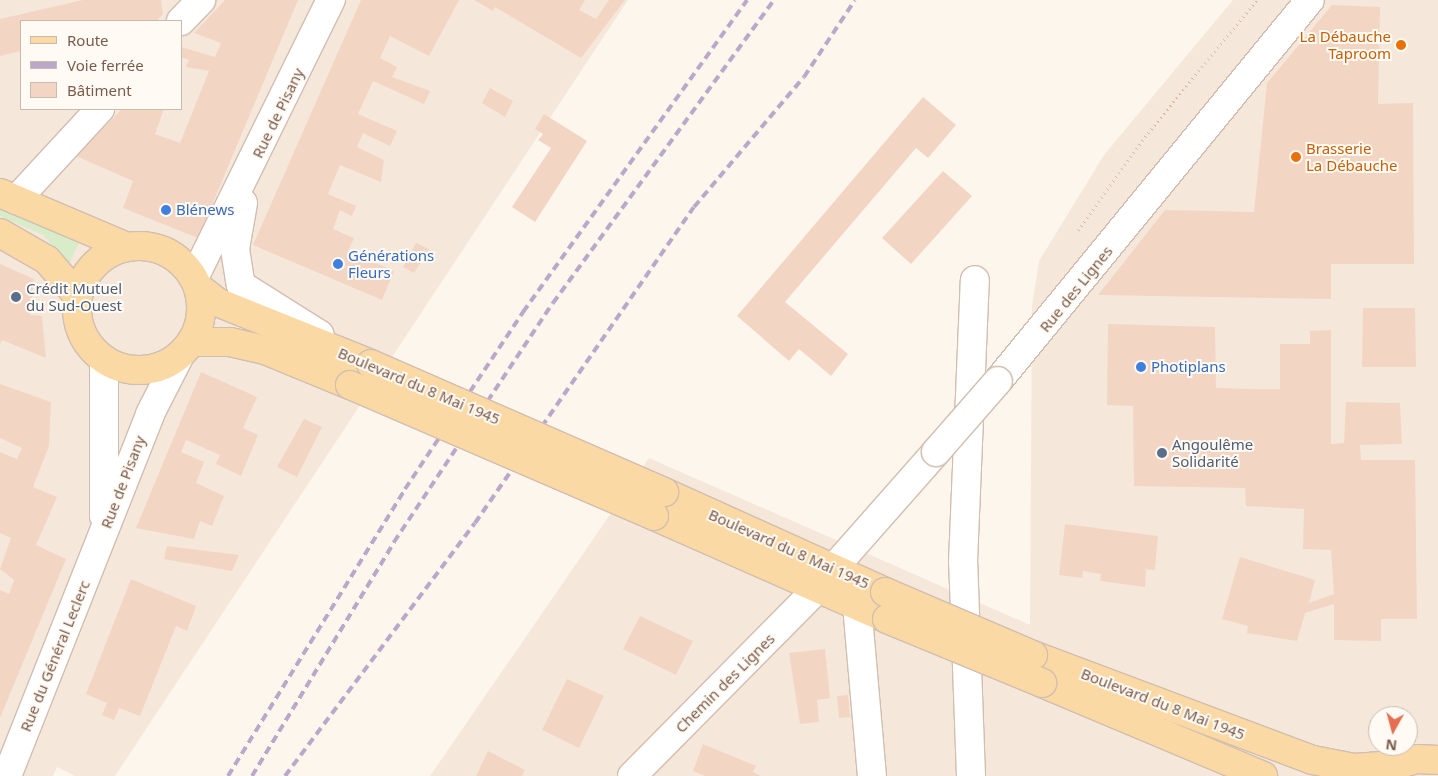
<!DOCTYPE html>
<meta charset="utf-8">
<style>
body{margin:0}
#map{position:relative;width:1438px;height:776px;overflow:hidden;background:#fdf6ec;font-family:"Noto Sans",sans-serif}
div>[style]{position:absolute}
.residential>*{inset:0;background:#f5e8da}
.green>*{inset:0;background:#d8ecc9}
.building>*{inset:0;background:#f3d5c3}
.path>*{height:3px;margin-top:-1.5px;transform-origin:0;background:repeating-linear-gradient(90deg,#d9b8a5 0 1px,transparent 0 5px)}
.roads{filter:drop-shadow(1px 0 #d1beb0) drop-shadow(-1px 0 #d1beb0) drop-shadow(0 1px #d1beb0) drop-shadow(0 -1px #d1beb0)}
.minor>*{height:28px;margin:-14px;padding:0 14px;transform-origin:14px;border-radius:14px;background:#fff}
.major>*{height:28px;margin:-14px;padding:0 14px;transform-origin:14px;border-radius:14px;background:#fbd9a5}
.major>.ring{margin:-14px;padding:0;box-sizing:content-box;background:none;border:28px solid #fbd9a5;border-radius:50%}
.rail>*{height:4px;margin-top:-2px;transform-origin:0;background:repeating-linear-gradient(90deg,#b9a8c9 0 8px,transparent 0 13px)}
.bridges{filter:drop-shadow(1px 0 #d1beb0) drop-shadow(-1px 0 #d1beb0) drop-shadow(0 1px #d1beb0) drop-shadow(0 -1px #d1beb0)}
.minor-bridge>*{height:28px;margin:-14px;padding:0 14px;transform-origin:14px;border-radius:14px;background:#fff}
.major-bridge>*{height:28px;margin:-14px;padding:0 14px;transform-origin:14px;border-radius:14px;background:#fbd9a5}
.dots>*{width:14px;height:14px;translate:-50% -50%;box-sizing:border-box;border:2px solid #fffaf3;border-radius:50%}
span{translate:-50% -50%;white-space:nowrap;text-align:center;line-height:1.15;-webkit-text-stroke:4px #fffaf3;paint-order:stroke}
.food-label{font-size:15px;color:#c56008}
.right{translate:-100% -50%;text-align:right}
.left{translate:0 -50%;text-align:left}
.street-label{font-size:15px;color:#7a5c4d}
.shop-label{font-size:15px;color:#366cbe}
.service-label{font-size:15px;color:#4e5e75}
.legend{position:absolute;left:20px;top:20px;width:162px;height:90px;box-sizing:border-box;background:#fffaf3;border:1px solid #cabbb1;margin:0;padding:6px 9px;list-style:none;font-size:15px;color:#7a5c4d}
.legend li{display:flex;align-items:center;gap:10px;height:25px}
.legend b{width:25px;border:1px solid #cabbb1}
.north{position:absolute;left:1368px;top:706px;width:50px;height:50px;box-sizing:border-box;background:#fffaf3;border:1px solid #cabbb1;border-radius:50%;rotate:187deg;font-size:14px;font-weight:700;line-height:20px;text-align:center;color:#7a5c4d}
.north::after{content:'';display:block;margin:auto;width:18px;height:22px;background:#e76f51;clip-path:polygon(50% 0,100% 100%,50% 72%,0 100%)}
</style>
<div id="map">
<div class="residential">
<div style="clip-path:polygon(evenodd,0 0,628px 0,115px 776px,75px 776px,57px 767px,53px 776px,0 776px,0 0,21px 21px,181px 21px,181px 109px,21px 109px,21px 21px)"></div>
<div style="clip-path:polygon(evenodd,1233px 0,1438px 0,1438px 776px,430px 776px,649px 458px,1030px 625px,1032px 306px,1039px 261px,1104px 155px,1233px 0,1378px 716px,1408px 716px,1408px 746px,1378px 746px,1378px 716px)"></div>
</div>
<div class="green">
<div style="clip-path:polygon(0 205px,81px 239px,69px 264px,43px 235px,0 216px)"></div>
</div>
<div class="building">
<div style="clip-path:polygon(83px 0,161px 0,163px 14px,156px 21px,21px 21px,21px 51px,0 56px,0 19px)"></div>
<div style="clip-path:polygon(225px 0,298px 0,198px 238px,123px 208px,133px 181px,76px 156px,122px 109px,164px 109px,155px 134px,180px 143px,209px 71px,186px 67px,189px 60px,181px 57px,181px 47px,215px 57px,221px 43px,194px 33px)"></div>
<div style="clip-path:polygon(361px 0,459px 0,429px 56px,390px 36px,380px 58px,397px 67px,392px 77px,430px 91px,424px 104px,373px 81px,358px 114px,397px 131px,390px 146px,363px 133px,357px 147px,384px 160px,381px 182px,340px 165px,328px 194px,356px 206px,352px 216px,340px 210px,333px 229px,354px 238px,348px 251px,394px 271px,382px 300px,253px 245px)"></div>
<div style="clip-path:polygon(474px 0,585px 0,579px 10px,596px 19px,609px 0,625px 0,581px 58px,495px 7px,493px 11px)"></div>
<div style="clip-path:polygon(1332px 5px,1380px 7px,1378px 104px,1413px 103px,1414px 264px,1331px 264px,1331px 299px,1098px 295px,1165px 210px,1254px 212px,1267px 83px)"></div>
<div style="clip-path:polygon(490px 88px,513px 101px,505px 117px,482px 103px)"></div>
<div style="clip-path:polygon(923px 97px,956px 125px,928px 158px,916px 148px,785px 302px,848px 354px,831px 376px,799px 349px,789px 361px,737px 316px)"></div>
<div style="clip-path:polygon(544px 114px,587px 141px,535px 222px,512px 207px,551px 148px,538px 140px,543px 134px,535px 129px)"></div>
<div style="clip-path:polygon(943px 171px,972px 196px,911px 264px,882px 238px)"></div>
<div style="clip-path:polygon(416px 243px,429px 249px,414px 273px,403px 267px)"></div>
<div style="clip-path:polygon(0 264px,34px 279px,30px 315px,42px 316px,46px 358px,2px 340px,0 344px)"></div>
<div style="clip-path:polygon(1363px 308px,1415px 308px,1416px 367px,1362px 367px)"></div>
<div style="clip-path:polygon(1108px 324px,1215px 327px,1216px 388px,1251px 389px,1280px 389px,1280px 344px,1310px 344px,1310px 331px,1331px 330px,1331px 444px,1344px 443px,1346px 402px,1400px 403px,1402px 444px,1360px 445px,1361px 460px,1415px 460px,1417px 619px,1381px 619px,1381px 641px,1334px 640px,1334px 604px,1305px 613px,1297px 641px,1247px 633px,1248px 626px,1222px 619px,1240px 557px,1315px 580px,1309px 603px,1334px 594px,1331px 550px,1303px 549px,1304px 509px,1246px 506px,1245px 488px,1134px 486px,1133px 406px,1107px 405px)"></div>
<div style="clip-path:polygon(201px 372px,257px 397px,243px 428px,258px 435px,241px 476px,216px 464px,220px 455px,186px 440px,181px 452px,204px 462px,196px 483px,224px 496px,212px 526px,200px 521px,194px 539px,136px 528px)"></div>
<div style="clip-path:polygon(0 384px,51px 402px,49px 446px,33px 487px,57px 497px,36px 545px,66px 559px,0 718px,0 590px,9px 594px,14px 580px,0 569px,11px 538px,0 533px,0 452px,17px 459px,22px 448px,0 438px)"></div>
<div style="clip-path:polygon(304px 419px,322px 427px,297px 477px,277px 467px)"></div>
<div style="clip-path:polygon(1065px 524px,1158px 536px,1155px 570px,1146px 569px,1145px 587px,1100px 581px,1101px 574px,1083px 571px,1082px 578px,1059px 575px)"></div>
<div style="clip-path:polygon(167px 546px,239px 555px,232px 571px,164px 559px)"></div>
<div style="clip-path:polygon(131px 579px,196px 606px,187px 631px,176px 626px,140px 716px,119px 708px,114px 720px,102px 715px,107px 703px,86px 694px)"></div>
<div style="clip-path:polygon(640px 616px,693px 641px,676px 675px,623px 649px)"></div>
<div style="clip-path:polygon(825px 649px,830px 698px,817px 700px,819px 722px,800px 724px,789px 653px)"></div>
<div style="clip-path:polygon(567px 679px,604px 696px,579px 748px,542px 730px)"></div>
<div style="clip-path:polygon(848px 695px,850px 717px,839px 718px,837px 696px)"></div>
<div style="clip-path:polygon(703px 744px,756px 766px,753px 772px,761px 776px,705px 776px,693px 771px)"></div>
<div style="clip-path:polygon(488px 751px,525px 770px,522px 776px,476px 776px)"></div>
</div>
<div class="path">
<div style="left:1078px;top:230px;width:120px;rotate:-54.2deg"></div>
<div style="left:1148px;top:133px;width:172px;rotate:-50.7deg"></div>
</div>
<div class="roads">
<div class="minor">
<div style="left:181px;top:21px;width:29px;rotate:-46deg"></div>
<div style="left:16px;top:200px;width:124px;rotate:-47.3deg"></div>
<div style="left:243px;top:203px;width:47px;rotate:99.9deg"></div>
<div style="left:235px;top:249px;width:36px;rotate:81deg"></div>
<div style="left:241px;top:285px;width:93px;rotate:32.3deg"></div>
<div style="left:194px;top:278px;width:310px;rotate:-63.8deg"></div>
<div style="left:998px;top:381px;width:492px;rotate:-50.7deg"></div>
<div style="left:104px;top:516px;width:156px;rotate:-90deg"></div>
<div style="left:832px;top:570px;width:157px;rotate:-48.6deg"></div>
<div style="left:857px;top:605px;width:172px;rotate:85deg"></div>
<div style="left:7px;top:776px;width:389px;rotate:-68.4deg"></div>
<div style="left:150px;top:414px;width:66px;rotate:-63deg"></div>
<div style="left:632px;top:776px;width:264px;rotate:-45.3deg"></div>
<div style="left:971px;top:776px;width:214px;rotate:-92.1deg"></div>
<div style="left:963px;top:562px;width:282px;rotate:-87.6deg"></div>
</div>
<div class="major">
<div style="left:0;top:193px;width:138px;rotate:23deg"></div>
<div style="left:0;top:233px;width:54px;rotate:29.9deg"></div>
<div style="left:47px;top:260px;width:48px;rotate:49.3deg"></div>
<div class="ring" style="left:77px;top:246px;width:96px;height:96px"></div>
<div style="left:198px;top:287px;width:24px;rotate:38deg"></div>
<div style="left:217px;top:302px;width:166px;rotate:21.9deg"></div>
<div style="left:191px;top:342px;width:39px"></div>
<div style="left:230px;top:342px;width:36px;rotate:13deg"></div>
<div style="left:265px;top:350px;width:92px;rotate:22.4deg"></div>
<div style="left:664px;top:492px;width:243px;rotate:24.3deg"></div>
<div style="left:654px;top:516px;width:255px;rotate:23.8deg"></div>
<div style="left:1033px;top:655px;width:299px;rotate:20.6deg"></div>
<div style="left:1313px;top:760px;width:42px;rotate:11deg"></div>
<div style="left:1354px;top:768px;width:41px;rotate:-4.2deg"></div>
<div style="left:1042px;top:683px;width:240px;rotate:22.8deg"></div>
<div style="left:1381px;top:776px;width:18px;rotate:-38deg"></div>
<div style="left:1395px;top:765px;width:23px;rotate:-15deg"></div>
<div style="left:1417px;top:759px;width:21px;rotate:3deg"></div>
</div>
</div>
<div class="rail">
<div style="left:228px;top:776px;width:337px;rotate:-58.3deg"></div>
<div style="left:405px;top:489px;width:213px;rotate:-56.3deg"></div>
<div style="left:523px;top:312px;width:384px;rotate:-54.3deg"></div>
<div style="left:252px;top:776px;width:274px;rotate:-58.7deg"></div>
<div style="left:394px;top:542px;width:287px;rotate:-56.4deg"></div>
<div style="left:553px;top:303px;width:375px;rotate:-53.9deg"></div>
<div style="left:285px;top:776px;width:316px;rotate:-53.1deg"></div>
<div style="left:475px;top:523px;width:384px;rotate:-55.3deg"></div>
<div style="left:694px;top:207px;width:170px;rotate:-49.8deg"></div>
<div style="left:804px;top:77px;width:92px;rotate:-56.5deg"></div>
</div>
<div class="bridges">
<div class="minor-bridge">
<div style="left:936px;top:452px;width:94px;rotate:-48.9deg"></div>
</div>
<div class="major-bridge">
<div style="left:371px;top:364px;width:320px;rotate:23.6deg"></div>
<div style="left:350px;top:385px;width:331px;rotate:23.3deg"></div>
<div style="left:885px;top:592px;width:161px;rotate:23.1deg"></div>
<div style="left:887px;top:619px;width:168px;rotate:22.4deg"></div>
</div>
</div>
<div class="dots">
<div style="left:1401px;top:45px;background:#e8710a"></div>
<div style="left:1296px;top:157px;background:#e8710a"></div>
<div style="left:166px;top:210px;background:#3f7fe0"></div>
<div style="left:338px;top:264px;background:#3f7fe0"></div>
<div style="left:16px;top:297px;background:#5c6f8a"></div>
<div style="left:1141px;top:367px;background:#3f7fe0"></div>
<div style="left:1162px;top:453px;background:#5c6f8a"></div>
</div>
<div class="food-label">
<span class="right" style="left:1391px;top:45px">La Débauche<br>Taproom</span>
<span class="left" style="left:1306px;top:157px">Brasserie<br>La Débauche</span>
</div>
<div class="street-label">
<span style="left:278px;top:113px;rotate:-64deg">Rue de Pisany</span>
<span style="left:1076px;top:289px;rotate:-51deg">Rue des Lignes</span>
<span style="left:419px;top:386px;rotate:23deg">Boulevard du 8 Mai 1945</span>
<span style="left:123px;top:482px;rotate:-69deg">Rue de Pisany</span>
<span style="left:789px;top:549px;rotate:24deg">Boulevard du 8 Mai 1945</span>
<span style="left:55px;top:656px;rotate:-68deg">Rue du Général Leclerc</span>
<span style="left:725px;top:683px;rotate:-45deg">Chemin des Lignes</span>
<span style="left:1163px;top:704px;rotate:21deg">Boulevard du 8 Mai 1945</span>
</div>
<div class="shop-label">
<span class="left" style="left:176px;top:210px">Blénews</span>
<span class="left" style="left:348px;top:264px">Générations<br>Fleurs</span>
<span class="left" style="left:1151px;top:367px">Photiplans</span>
</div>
<div class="service-label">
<span class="left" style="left:26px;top:297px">Crédit Mutuel<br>du Sud-Ouest</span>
<span class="left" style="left:1172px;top:453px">Angoulême<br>Solidarité</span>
</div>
<ul class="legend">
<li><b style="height:6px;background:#fbd9a5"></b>Route</li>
<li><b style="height:6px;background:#b9a8c9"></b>Voie ferrée</li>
<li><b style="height:14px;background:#f3d5c3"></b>Bâtiment</li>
</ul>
<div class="north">N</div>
</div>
